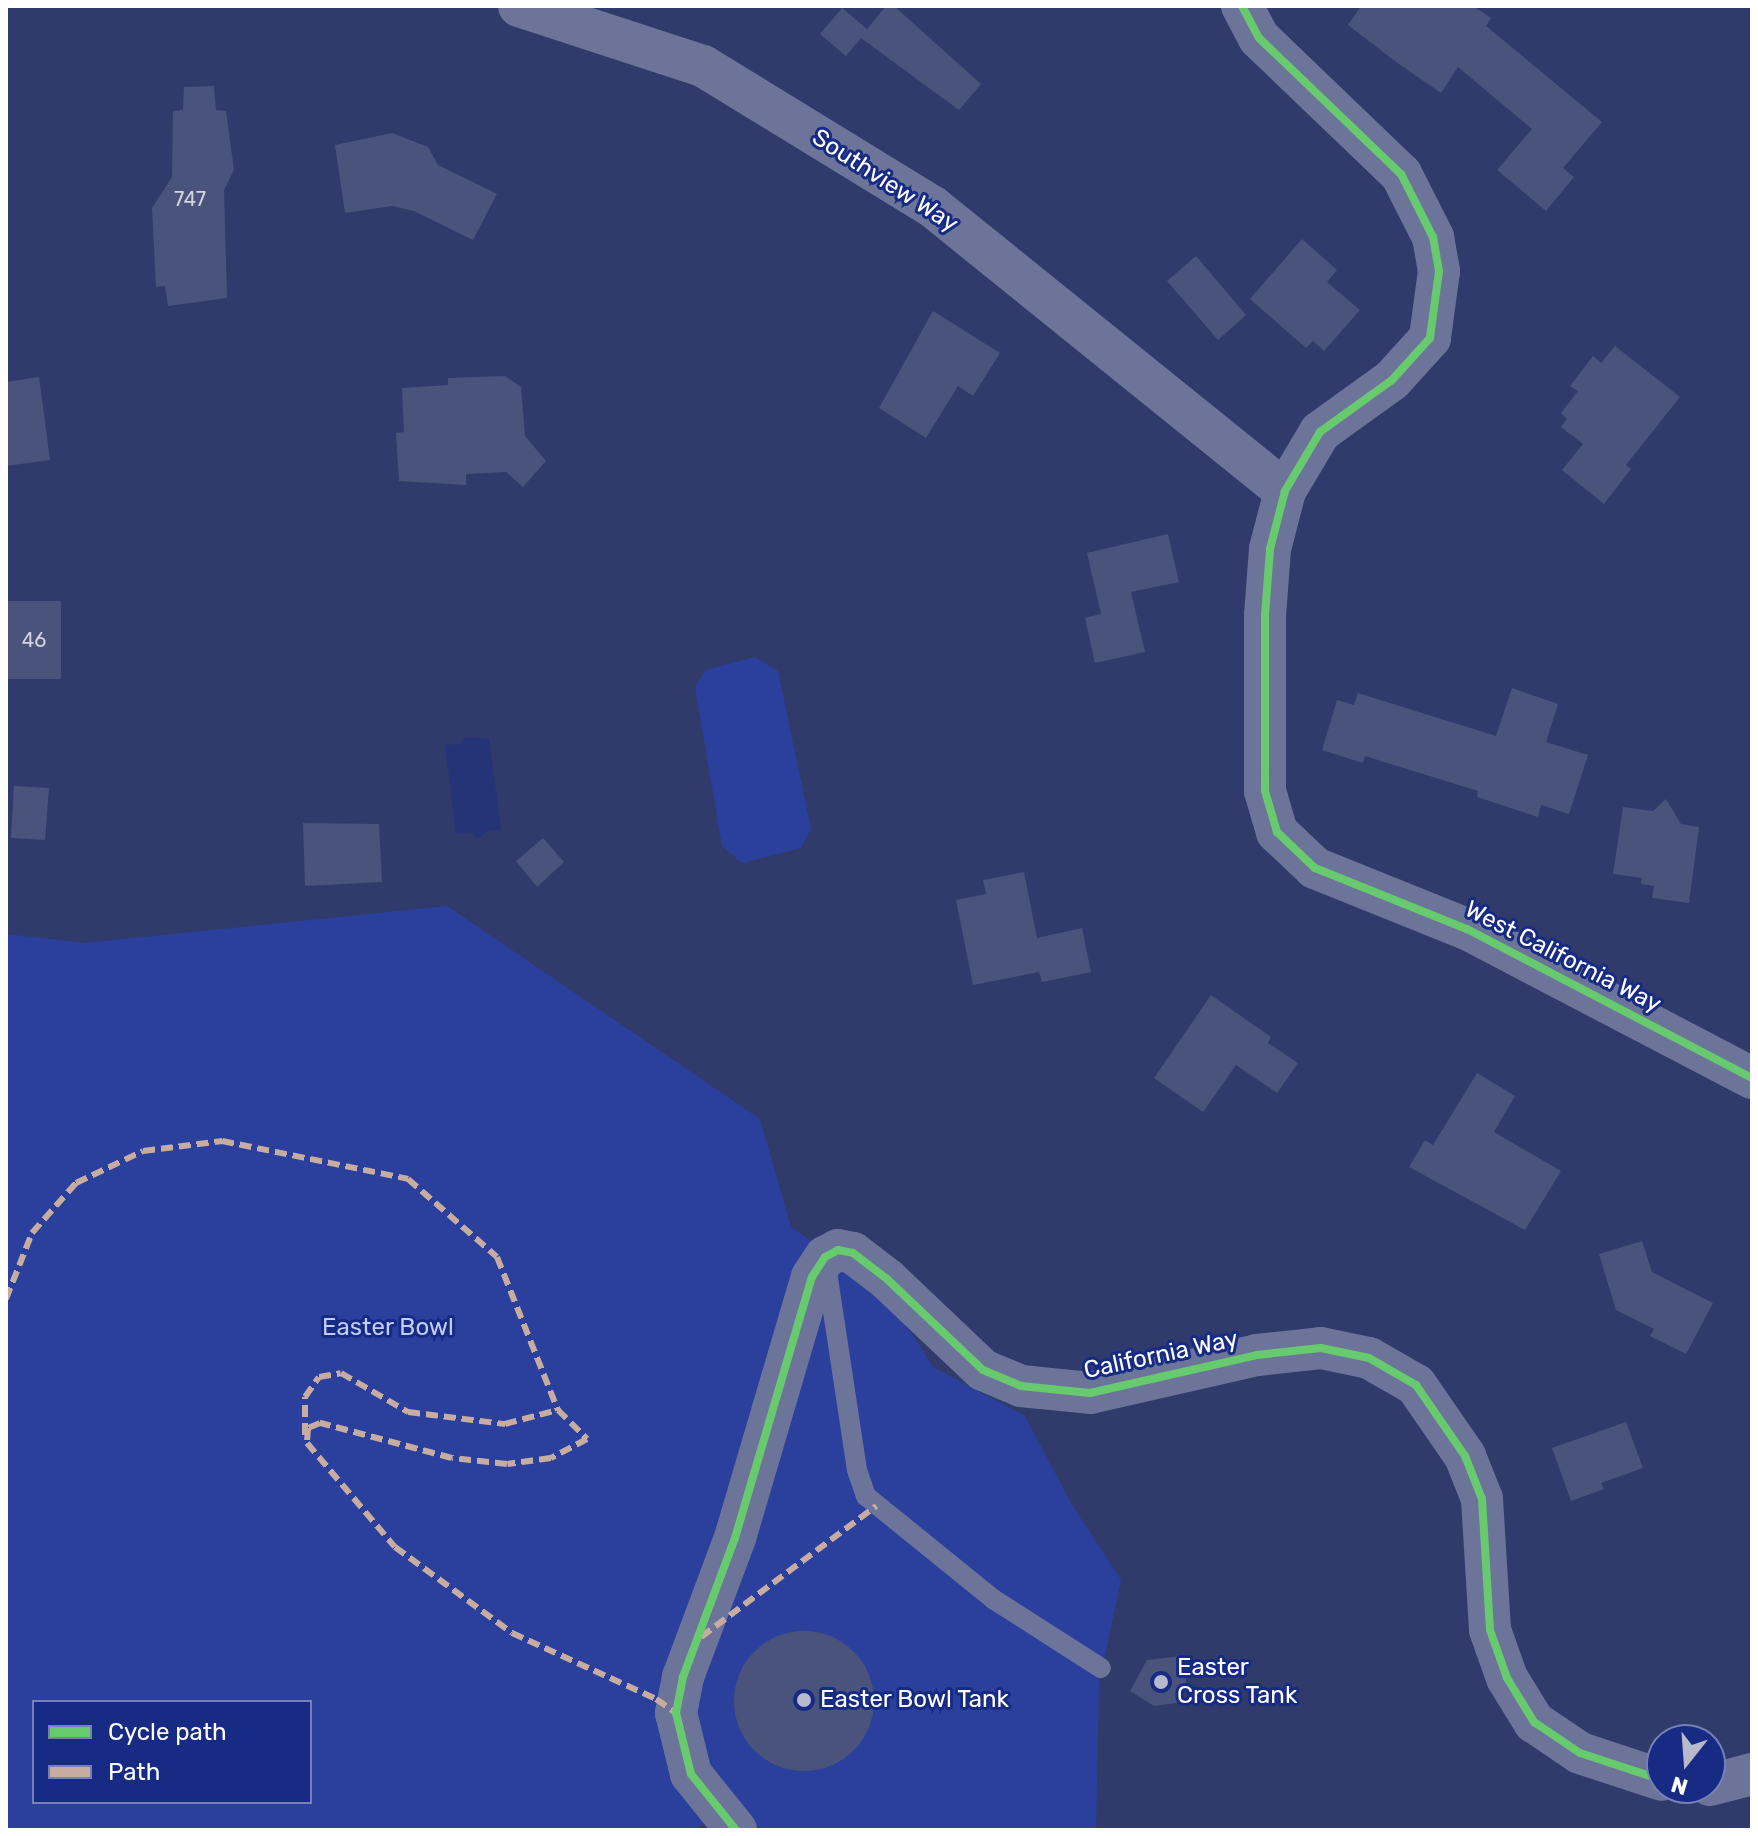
<!DOCTYPE html>
<style>
body{margin:0}
#map{position:relative;width:1758px;height:1836px;overflow:hidden;background:#303b6c;font-family:Rubik,sans-serif}
div>[style]{position:absolute}
.green>*{inset:0;background:#2a409c}
.water>*{inset:0;background:#243476}
.building>*{inset:0;background:#4a537b}
.round{border-radius:50%}
.lane>*{height:20px;margin:-10px;padding:0 10px;transform-origin:10px;border-radius:10px;background:#6c749a}
.street>*{height:42px;margin:-21px;padding:0 21px;transform-origin:21px;border-radius:21px;background:#6c749a}
.quiet>*{height:6px;margin-top:-3px;transform-origin:0;background:repeating-linear-gradient(90deg,#c7aca2 0 12px,transparent 0 18px)}
.cycleway>*{height:8px;margin:-4px;padding:0 4px;transform-origin:4px;border-radius:4px;background:#67ca6e}
.dots>*{width:22px;height:22px;translate:-50% -50%;box-sizing:border-box;border:4px solid #172b85;border-radius:50%}
span{translate:-50% -50%;white-space:nowrap;text-align:center;line-height:1.15;-webkit-text-stroke:6px #172b85;paint-order:stroke}
.number-label{font-size:20px;color:#d2d4de}
.number-label span{-webkit-text-stroke-width:0}
.street-label{font-size:24px;color:#fff}
.park-label{font-size:24px;color:#c1cdfa}
.poi-label{font-size:24px;color:#fff}
.left{translate:0 -50%;text-align:left}
.frame{position:absolute;inset:0;border:8px solid #fff;pointer-events:none}
.legend{position:absolute;left:32px;top:1700px;width:280px;height:104px;box-sizing:border-box;background:#172b85;border:2px solid #7480b6;margin:0;padding:10px 14px;list-style:none;font-size:24px;color:#fff}
.legend li{display:flex;align-items:center;gap:16px;height:40px}
.legend b{width:40px;border:2px solid #7480b6}
.north{position:absolute;left:1646px;top:1724px;width:80px;height:80px;box-sizing:border-box;background:#172b85;border:2px solid #7480b6;border-radius:50%;rotate:197deg;font-size:22px;font-weight:700;line-height:32px;text-align:center;color:#fff}
.north::after{content:'';display:block;margin:auto;width:28px;height:36px;background:#b7bacc;clip-path:polygon(50% 0,100% 100%,50% 72%,0 100%)}
</style>
<div id="map">
<div class="green">
<div style="clip-path:polygon(755px 657px,778px 671px,811px 829px,801px 848px,742px 863px,722px 846px,695px 687px,706px 670px)"></div>
<div style="clip-path:polygon(evenodd,447px 906px,760px 1119px,791px 1227px,886px 1292px,933px 1367px,1025px 1416px,1072px 1505px,1121px 1580px,1099px 1683px,1096px 1830px,761px 1830px,729px 1798px,696px 1830px,6px 1830px,6px 934px,85px 943px,447px 906px,34px 1702px,310px 1702px,310px 1802px,34px 1802px,34px 1702px)"></div>
</div>
<div class="water">
<div style="clip-path:polygon(466px 737px,489px 739px,501px 830px,489px 830px,478px 839px,470px 832px,456px 834px,445px 744px,459px 745px)"></div>
</div>
<div class="building">
<div style="clip-path:polygon(886px 6px,894px 6px,981px 84px,959px 110px,861px 38px,846px 56px,820px 34px,842px 8px,867px 29px)"></div>
<div style="clip-path:polygon(1361px 6px,1473px 6px,1491px 18px,1486px 26px,1602px 122px,1563px 168px,1574px 177px,1546px 211px,1497px 170px,1532px 129px,1458px 67px,1441px 93px,1396px 62px,1348px 25px)"></div>
<div style="clip-path:polygon(214px 86px,216px 110px,226px 111px,234px 170px,224px 190px,227px 298px,168px 306px,165px 286px,156px 287px,152px 208px,172px 177px,173px 111px,183px 110px,184px 87px)"></div>
<div style="clip-path:polygon(392px 133px,428px 147px,438px 165px,497px 194px,473px 240px,414px 211px,392px 206px,345px 213px,335px 145px)"></div>
<div style="clip-path:polygon(1302px 239px,1337px 270px,1327px 282px,1360px 310px,1324px 351px,1313px 341px,1306px 348px,1250px 299px)"></div>
<div style="clip-path:polygon(1196px 256px,1246px 315px,1218px 340px,1167px 281px)"></div>
<div style="clip-path:polygon(933px 311px,1000px 353px,973px 396px,958px 386px,926px 438px,879px 408px)"></div>
<div style="clip-path:polygon(1615px 346px,1680px 397px,1626px 465px,1631px 469px,1604px 504px,1562px 470px,1583px 444px,1561px 427px,1567px 419px,1561px 413px,1578px 391px,1570px 386px,1593px 356px,1601px 363px)"></div>
<div style="clip-path:polygon(505px 376px,521px 387px,525px 436px,546px 461px,523px 487px,506px 472px,466px 474px,466px 485px,399px 481px,396px 433px,404px 432px,402px 388px,448px 385px,448px 378px)"></div>
<div style="clip-path:polygon(39px 377px,50px 460px,6px 466px,6px 382px)"></div>
<div style="clip-path:polygon(1168px 534px,1179px 582px,1131px 592px,1145px 652px,1095px 663px,1085px 618px,1101px 614px,1087px 553px)"></div>
<div style="clip-path:polygon(6px 601px,61px 601px,61px 679px,6px 679px)"></div>
<div style="clip-path:polygon(1512px 688px,1558px 704px,1546px 742px,1588px 755px,1569px 814px,1541px 805px,1538px 817px,1477px 797px,1478px 791px,1365px 756px,1363px 763px,1322px 750px,1337px 700px,1354px 705px,1358px 693px,1496px 736px)"></div>
<div style="clip-path:polygon(14px 786px,49px 788px,45px 840px,11px 838px)"></div>
<div style="clip-path:polygon(1666px 799px,1681px 824px,1699px 827px,1689px 903px,1652px 898px,1654px 886px,1641px 884px,1642px 878px,1613px 874px,1623px 807px,1653px 811px)"></div>
<div style="clip-path:polygon(303px 823px,379px 824px,382px 882px,305px 886px)"></div>
<div style="clip-path:polygon(543px 838px,564px 862px,537px 887px,516px 861px)"></div>
<div style="clip-path:polygon(1024px 872px,1037px 938px,1082px 928px,1091px 972px,1042px 982px,1039px 972px,973px 985px,956px 900px,986px 894px,983px 880px)"></div>
<div style="clip-path:polygon(1211px 995px,1271px 1037px,1268px 1043px,1298px 1063px,1277px 1093px,1236px 1065px,1203px 1112px,1154px 1078px)"></div>
<div style="clip-path:polygon(1477px 1073px,1515px 1096px,1494px 1132px,1561px 1171px,1525px 1230px,1409px 1167px,1425px 1140px,1433px 1145px)"></div>
<div style="clip-path:polygon(1642px 1241px,1652px 1272px,1713px 1303px,1686px 1354px,1650px 1336px,1654px 1329px,1616px 1310px,1599px 1254px)"></div>
<div style="clip-path:polygon(1626px 1422px,1643px 1468px,1601px 1483px,1604px 1489px,1571px 1501px,1552px 1448px)"></div>
<div class="round" style="left:734px;top:1631px;width:140px;height:140px"></div>
<div style="clip-path:polygon(1181px 1656px,1187px 1685px,1176px 1703px,1154px 1706px,1130px 1691px,1147px 1660px)"></div>
</div>
<div class="lane">
<div style="left:826px;top:1265px;width:207px;rotate:81.4deg"></div>
<div style="left:857px;top:1470px;width:28px;rotate:71deg"></div>
<div style="left:866px;top:1496px;width:164px;rotate:39deg"></div>
<div style="left:993px;top:1599px;width:128px;rotate:32.6deg"></div>
</div>
<div class="street">
<div style="left:519px;top:6px;width:194px;rotate:18.1deg"></div>
<div style="left:703px;top:66px;width:270px;rotate:31.5deg"></div>
<div style="left:933px;top:207px;width:452px;rotate:38.9deg"></div>
<div style="left:1242px;top:6px;width:36px;rotate:62deg"></div>
<div style="left:1259px;top:38px;width:197px;rotate:43.8deg"></div>
<div style="left:1401px;top:174px;width:71px;rotate:63.1deg"></div>
<div style="left:1433px;top:237px;width:35px;rotate:80deg"></div>
<div style="left:1439px;top:271px;width:68px;rotate:97.7deg"></div>
<div style="left:1430px;top:338px;width:57px;rotate:132.1deg"></div>
<div style="left:1392px;top:380px;width:89px;rotate:144.2deg"></div>
<div style="left:1320px;top:432px;width:69px;rotate:120.7deg"></div>
<div style="left:1285px;top:491px;width:60px;rotate:104.5deg"></div>
<div style="left:1270px;top:549px;width:66px;rotate:94.3deg"></div>
<div style="left:1265px;top:615px;width:176px;rotate:90deg"></div>
<div style="left:1265px;top:791px;width:43px;rotate:73.7deg"></div>
<div style="left:1277px;top:832px;width:52px;rotate:43.5deg"></div>
<div style="left:1315px;top:868px;width:164px;rotate:21.9deg"></div>
<div style="left:1467px;top:929px;width:322px;rotate:27.6deg"></div>
<div style="left:1710px;top:1785px;width:43px;rotate:-14.7deg"></div>
<div style="left:736px;top:1830px;width:72px;rotate:-128.8deg"></div>
<div style="left:691px;top:1774px;width:63px;rotate:-103.8deg"></div>
<div style="left:676px;top:1713px;width:37px;rotate:-79deg"></div>
<div style="left:683px;top:1677px;width:148px;rotate:-69.5deg"></div>
<div style="left:735px;top:1538px;width:272px;rotate:-73.6deg"></div>
<div style="left:812px;top:1277px;width:24px;rotate:-57deg"></div>
<div style="left:825px;top:1257px;width:15px;rotate:-28deg"></div>
<div style="left:838px;top:1250px;width:15px;rotate:11deg"></div>
<div style="left:853px;top:1253px;width:43px;rotate:37.4deg"></div>
<div style="left:887px;top:1279px;width:132px;rotate:43.5deg"></div>
<div style="left:983px;top:1370px;width:41px;rotate:22.8deg"></div>
<div style="left:1021px;top:1386px;width:69px;rotate:5.8deg"></div>
<div style="left:1090px;top:1393px;width:171px;rotate:-12.8deg"></div>
<div style="left:1257px;top:1355px;width:64px;rotate:-6.2deg"></div>
<div style="left:1321px;top:1348px;width:49px;rotate:11.8deg"></div>
<div style="left:1369px;top:1358px;width:54px;rotate:29.9deg"></div>
<div style="left:1416px;top:1385px;width:86px;rotate:55.4deg"></div>
<div style="left:1465px;top:1456px;width:46px;rotate:68.4deg"></div>
<div style="left:1482px;top:1499px;width:131px;rotate:86.5deg"></div>
<div style="left:1490px;top:1630px;width:51px;rotate:70.5deg"></div>
<div style="left:1507px;top:1678px;width:52px;rotate:58.5deg"></div>
<div style="left:1534px;top:1722px;width:55px;rotate:34deg"></div>
<div style="left:1580px;top:1753px;width:86px;rotate:18.2deg"></div>
</div>
<div class="quiet">
<div style="left:6px;top:1299px;width:71px;rotate:-68.5deg"></div>
<div style="left:32px;top:1233px;width:67px;rotate:-48.7deg"></div>
<div style="left:76px;top:1183px;width:74px;rotate:-25.5deg"></div>
<div style="left:143px;top:1151px;width:80px;rotate:-7.2deg"></div>
<div style="left:222px;top:1141px;width:190px;rotate:11.5deg"></div>
<div style="left:408px;top:1179px;width:118px;rotate:41.2deg"></div>
<div style="left:497px;top:1257px;width:165px;rotate:68.3deg"></div>
<div style="left:558px;top:1410px;width:41px;rotate:45deg"></div>
<div style="left:587px;top:1439px;width:41px;rotate:152.2deg"></div>
<div style="left:551px;top:1458px;width:44px;rotate:172.2deg"></div>
<div style="left:507px;top:1464px;width:55px;rotate:-173.8deg"></div>
<div style="left:452px;top:1458px;width:137px;rotate:-165.1deg"></div>
<div style="left:320px;top:1423px;width:13px;rotate:157deg"></div>
<div style="left:308px;top:1428px;width:15px;rotate:94deg"></div>
<div style="left:307px;top:1443px;width:136px;rotate:49.8deg"></div>
<div style="left:395px;top:1547px;width:145px;rotate:36.3deg"></div>
<div style="left:512px;top:1633px;width:158px;rotate:24.6deg"></div>
<div style="left:656px;top:1699px;width:24px;rotate:35deg"></div>
<div style="left:305px;top:1435px;width:38px;rotate:-90deg"></div>
<div style="left:305px;top:1397px;width:24px;rotate:-55deg"></div>
<div style="left:319px;top:1377px;width:22px;rotate:-10deg"></div>
<div style="left:341px;top:1373px;width:78px;rotate:30.2deg"></div>
<div style="left:408px;top:1412px;width:98px;rotate:7.1deg"></div>
<div style="left:505px;top:1424px;width:55px;rotate:-14.8deg"></div>
<div style="left:701px;top:1637px;width:219px;rotate:-36.8deg"></div>
</div>
<div class="cycleway">
<div style="left:1242px;top:6px;width:36px;rotate:62deg"></div>
<div style="left:1259px;top:38px;width:197px;rotate:43.8deg"></div>
<div style="left:1401px;top:174px;width:71px;rotate:63.1deg"></div>
<div style="left:1433px;top:237px;width:35px;rotate:80deg"></div>
<div style="left:1439px;top:271px;width:68px;rotate:97.7deg"></div>
<div style="left:1430px;top:338px;width:57px;rotate:132.1deg"></div>
<div style="left:1392px;top:380px;width:89px;rotate:144.2deg"></div>
<div style="left:1320px;top:432px;width:69px;rotate:120.7deg"></div>
<div style="left:1285px;top:491px;width:60px;rotate:104.5deg"></div>
<div style="left:1270px;top:549px;width:66px;rotate:94.3deg"></div>
<div style="left:1265px;top:615px;width:176px;rotate:90deg"></div>
<div style="left:1265px;top:791px;width:43px;rotate:73.7deg"></div>
<div style="left:1277px;top:832px;width:52px;rotate:43.5deg"></div>
<div style="left:1315px;top:868px;width:164px;rotate:21.9deg"></div>
<div style="left:1467px;top:929px;width:322px;rotate:27.6deg"></div>
<div style="left:736px;top:1830px;width:72px;rotate:-128.8deg"></div>
<div style="left:691px;top:1774px;width:63px;rotate:-103.8deg"></div>
<div style="left:676px;top:1713px;width:37px;rotate:-79deg"></div>
<div style="left:683px;top:1677px;width:148px;rotate:-69.5deg"></div>
<div style="left:735px;top:1538px;width:272px;rotate:-73.6deg"></div>
<div style="left:812px;top:1277px;width:24px;rotate:-57deg"></div>
<div style="left:825px;top:1257px;width:15px;rotate:-28deg"></div>
<div style="left:838px;top:1250px;width:15px;rotate:11deg"></div>
<div style="left:853px;top:1253px;width:43px;rotate:37.4deg"></div>
<div style="left:887px;top:1279px;width:132px;rotate:43.5deg"></div>
<div style="left:983px;top:1370px;width:41px;rotate:22.8deg"></div>
<div style="left:1021px;top:1386px;width:69px;rotate:5.8deg"></div>
<div style="left:1090px;top:1393px;width:171px;rotate:-12.8deg"></div>
<div style="left:1257px;top:1355px;width:64px;rotate:-6.2deg"></div>
<div style="left:1321px;top:1348px;width:49px;rotate:11.8deg"></div>
<div style="left:1369px;top:1358px;width:54px;rotate:29.9deg"></div>
<div style="left:1416px;top:1385px;width:86px;rotate:55.4deg"></div>
<div style="left:1465px;top:1456px;width:46px;rotate:68.4deg"></div>
<div style="left:1482px;top:1499px;width:131px;rotate:86.5deg"></div>
<div style="left:1490px;top:1630px;width:51px;rotate:70.5deg"></div>
<div style="left:1507px;top:1678px;width:52px;rotate:58.5deg"></div>
<div style="left:1534px;top:1722px;width:55px;rotate:34deg"></div>
<div style="left:1580px;top:1753px;width:86px;rotate:18.2deg"></div>
</div>
<div class="dots">
<div style="left:1161px;top:1682px;background:#b7bacc"></div>
<div style="left:804px;top:1700px;background:#b7bacc"></div>
</div>
<div class="number-label">
<span style="left:190px;top:199px">747</span>
<span style="left:34px;top:640px">46</span>
</div>
<div class="street-label">
<span style="left:885px;top:181px;rotate:33deg">Southview Way</span>
<span style="left:1563px;top:957px;rotate:27deg">West California Way</span>
<span style="left:1161px;top:1355px;rotate:-12deg">California Way</span>
</div>
<div class="park-label">
<span style="left:388px;top:1328px">Easter Bowl</span>
</div>
<div class="poi-label">
<span class="left" style="left:1177px;top:1682px">Easter<br>Cross Tank</span>
<span class="left" style="left:820px;top:1700px">Easter Bowl Tank</span>
</div>
<div class="frame"></div>
<ul class="legend">
<li><b style="height:10px;background:#67ca6e"></b>Cycle path</li>
<li><b style="height:10px;background:#c7aca2"></b>Path</li>
</ul>
<div class="north">N</div>
</div>
